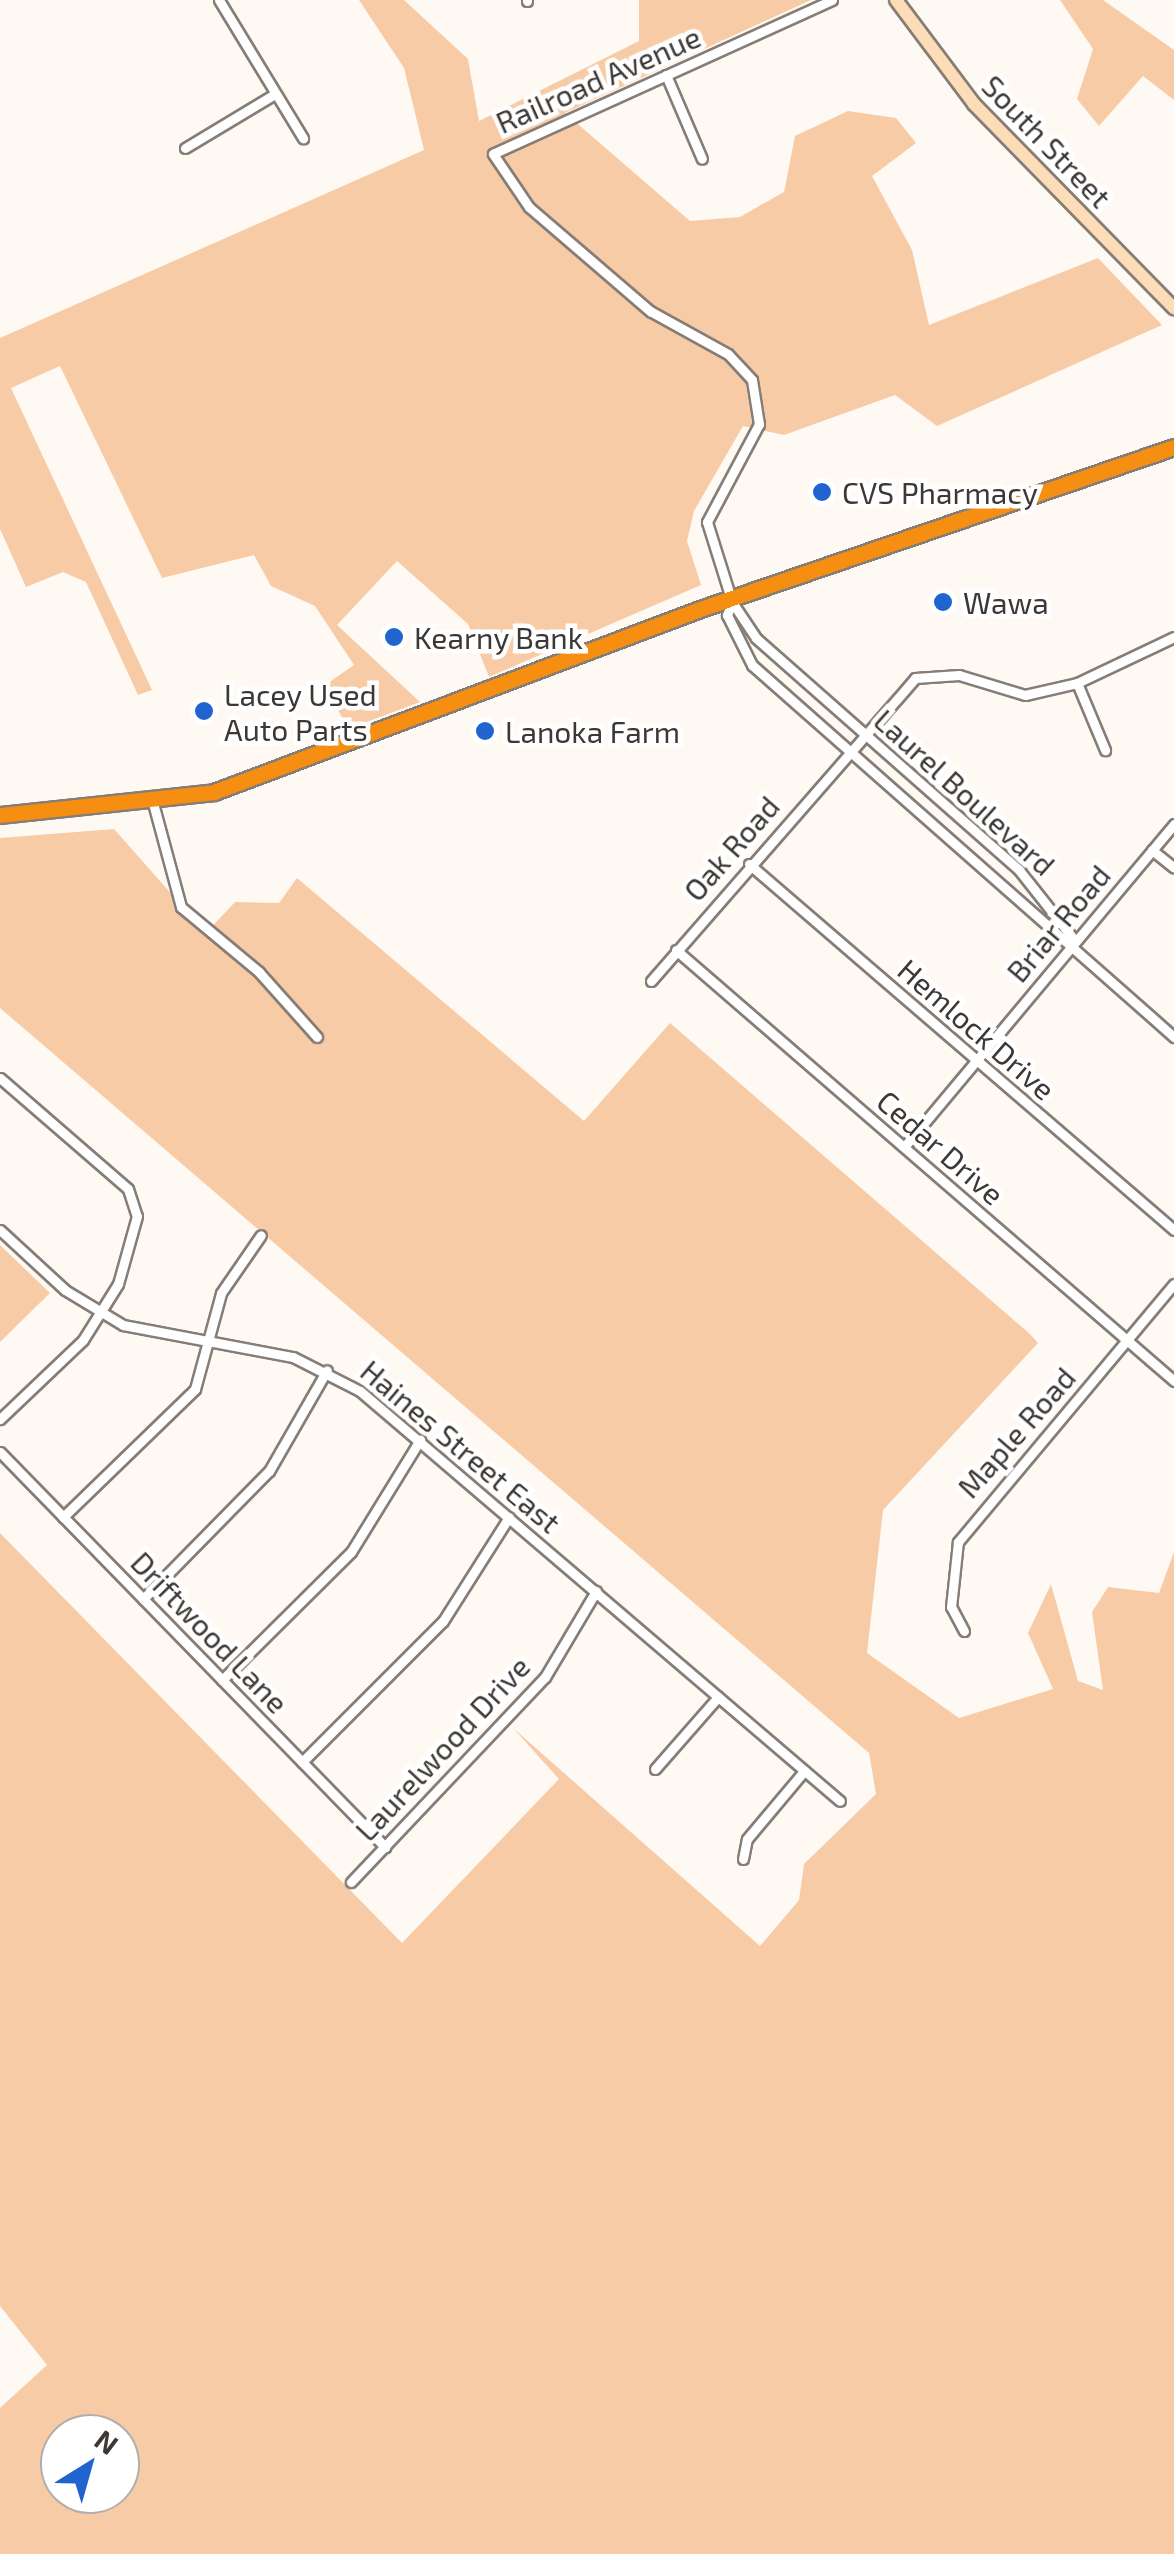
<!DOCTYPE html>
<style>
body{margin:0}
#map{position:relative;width:1174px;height:2554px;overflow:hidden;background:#fff9f4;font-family:"Exo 2",sans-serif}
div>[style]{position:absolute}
.green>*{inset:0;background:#f8cba7}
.roads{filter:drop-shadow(2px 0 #867d76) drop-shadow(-2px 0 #867d76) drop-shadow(0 2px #867d76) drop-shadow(0 -2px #867d76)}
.street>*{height:9px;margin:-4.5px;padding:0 4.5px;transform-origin:4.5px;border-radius:4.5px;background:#fff}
.secondary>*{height:12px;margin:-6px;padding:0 6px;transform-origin:6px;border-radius:6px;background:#fcddb8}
.highway>*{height:15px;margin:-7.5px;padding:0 7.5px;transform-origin:7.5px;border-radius:7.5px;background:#f58e11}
.dots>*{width:28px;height:28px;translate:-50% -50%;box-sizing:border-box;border:5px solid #fff;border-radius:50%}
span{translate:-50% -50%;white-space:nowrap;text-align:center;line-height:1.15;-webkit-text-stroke:9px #fff;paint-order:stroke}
.street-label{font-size:30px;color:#3c3835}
.poi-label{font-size:30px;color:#3c3835}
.left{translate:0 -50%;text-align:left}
.north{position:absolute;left:40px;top:2414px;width:100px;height:100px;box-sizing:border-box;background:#fff;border:2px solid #b1afae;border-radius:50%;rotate:37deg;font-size:28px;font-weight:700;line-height:40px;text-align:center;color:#3c3835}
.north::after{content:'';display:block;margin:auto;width:35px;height:45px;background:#2164d0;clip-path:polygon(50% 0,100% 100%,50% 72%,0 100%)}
</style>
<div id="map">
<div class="green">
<div style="clip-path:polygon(359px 0,404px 0,468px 59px,479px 121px,639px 41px,639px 0,811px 0,565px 113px,690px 221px,740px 217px,784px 192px,795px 136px,848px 111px,896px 118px,916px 143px,872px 176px,912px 250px,929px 325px,1098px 258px,1162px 325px,937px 426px,895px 395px,784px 435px,743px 426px,694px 511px,687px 541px,701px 585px,489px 677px,468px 624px,397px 561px,337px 625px,420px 702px,348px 729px,325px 685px,354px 665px,315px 606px,271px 586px,254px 555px,162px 578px,60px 366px,11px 388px,152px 690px,138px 695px,86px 582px,63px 572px,26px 587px,0 529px,0 338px,424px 150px,404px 68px)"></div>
<div style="clip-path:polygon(1060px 0,1103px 0,1174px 50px,1174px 100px,1143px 76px,1099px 126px,1077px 99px,1093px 49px)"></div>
<div style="clip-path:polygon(evenodd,114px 829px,206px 933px,235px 902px,279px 903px,297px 878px,584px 1121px,670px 1023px,1030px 1334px,1038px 1343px,883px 1510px,867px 1653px,959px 1718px,1053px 1689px,1028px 1633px,1051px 1584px,1078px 1681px,1103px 1690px,1092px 1612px,1108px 1587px,1159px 1593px,1174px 1552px,1174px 2554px,0 2554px,0 2408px,47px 2365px,0 2306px,0 1533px,402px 1943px,559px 1779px,513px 1728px,760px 1946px,799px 1900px,804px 1864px,876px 1794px,869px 1753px,0 1008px,0 838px,114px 829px,60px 2434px,120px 2434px,120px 2494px,60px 2494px,60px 2434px)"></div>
<div style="clip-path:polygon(0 1245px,50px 1293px,0 1342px)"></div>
</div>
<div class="roads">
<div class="street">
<div style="left:219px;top:0;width:162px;rotate:58.7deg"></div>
<div style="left:527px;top:0;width:1px;rotate:90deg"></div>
<div style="left:832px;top:0;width:372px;rotate:155.6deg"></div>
<div style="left:493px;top:154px;width:64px;rotate:55.8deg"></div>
<div style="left:529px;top:207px;width:160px;rotate:40.7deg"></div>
<div style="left:650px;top:311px;width:89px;rotate:28.9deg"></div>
<div style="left:728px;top:354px;width:35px;rotate:47deg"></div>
<div style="left:752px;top:380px;width:45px;rotate:81deg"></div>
<div style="left:759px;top:424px;width:111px;rotate:118deg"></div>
<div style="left:707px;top:522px;width:84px;rotate:72.6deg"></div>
<div style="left:732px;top:602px;width:43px;rotate:56.3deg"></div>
<div style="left:756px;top:638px;width:351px;rotate:41.4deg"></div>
<div style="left:1019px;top:870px;width:90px;rotate:51.7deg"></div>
<div style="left:666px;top:75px;width:91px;rotate:66.8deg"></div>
<div style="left:185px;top:148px;width:105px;rotate:-31deg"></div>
<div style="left:732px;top:602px;width:14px;rotate:111deg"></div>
<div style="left:727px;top:615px;width:56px;rotate:63.4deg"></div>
<div style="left:752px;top:665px;width:563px;rotate:41.4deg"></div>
<div style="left:1077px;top:683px;width:73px;rotate:67.3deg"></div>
<div style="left:153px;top:803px;width:108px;rotate:74.9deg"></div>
<div style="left:181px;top:907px;width:102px;rotate:39.8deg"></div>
<div style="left:259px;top:972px;width:87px;rotate:48.3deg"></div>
<div style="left:1152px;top:850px;width:28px;rotate:39deg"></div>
<div style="left:749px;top:864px;width:561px;rotate:40.73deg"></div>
<div style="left:676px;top:950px;width:659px;rotate:40.87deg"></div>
<div style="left:651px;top:981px;width:402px;rotate:-48.9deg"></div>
<div style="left:915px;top:678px;width:44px;rotate:-3.9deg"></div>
<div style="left:959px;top:675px;width:69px;rotate:16.9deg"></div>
<div style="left:1025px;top:695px;width:53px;rotate:-13deg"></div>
<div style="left:1077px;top:683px;width:107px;rotate:-25.4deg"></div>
<div style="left:0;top:1078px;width:169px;rotate:40.9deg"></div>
<div style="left:128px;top:1189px;width:28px;rotate:72deg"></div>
<div style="left:137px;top:1216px;width:71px;rotate:105.6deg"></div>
<div style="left:118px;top:1284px;width:66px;rotate:122deg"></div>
<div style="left:83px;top:1340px;width:115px;rotate:136.4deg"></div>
<div style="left:904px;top:1147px;width:421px;rotate:-50.1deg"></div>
<div style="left:0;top:1230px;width:88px;rotate:42.7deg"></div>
<div style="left:65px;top:1290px;width:68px;rotate:31.1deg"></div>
<div style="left:123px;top:1325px;width:173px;rotate:10.7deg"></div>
<div style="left:293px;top:1357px;width:75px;rotate:26.9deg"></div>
<div style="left:360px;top:1391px;width:631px;rotate:40.5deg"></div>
<div style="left:0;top:1452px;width:552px;rotate:45.73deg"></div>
<div style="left:63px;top:1517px;width:184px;rotate:-44.1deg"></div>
<div style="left:195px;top:1389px;width:99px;rotate:-74.8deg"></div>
<div style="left:221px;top:1293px;width:70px;rotate:-55.4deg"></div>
<div style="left:143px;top:1599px;width:180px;rotate:-45.5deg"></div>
<div style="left:269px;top:1471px;width:116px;rotate:-60.1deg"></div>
<div style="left:964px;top:1631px;width:27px;rotate:-118deg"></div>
<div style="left:951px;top:1607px;width:65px;rotate:-83.9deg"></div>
<div style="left:958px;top:1542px;width:336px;rotate:-50.1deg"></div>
<div style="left:222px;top:1680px;width:182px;rotate:-44.8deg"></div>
<div style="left:351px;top:1552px;width:132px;rotate:-58.4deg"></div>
<div style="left:302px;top:1762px;width:199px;rotate:-45deg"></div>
<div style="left:443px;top:1621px;width:123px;rotate:-57.6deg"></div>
<div style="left:655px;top:1769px;width:96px;rotate:-48.8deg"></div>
<div style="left:743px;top:1859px;width:20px;rotate:-79deg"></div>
<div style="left:747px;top:1839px;width:89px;rotate:-50deg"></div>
<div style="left:351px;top:1882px;width:282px;rotate:-46.6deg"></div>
<div style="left:545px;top:1677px;width:100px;rotate:-59.3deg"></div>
</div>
<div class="secondary">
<div style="left:896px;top:0;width:130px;rotate:53.1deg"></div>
<div style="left:974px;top:104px;width:286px;rotate:45.6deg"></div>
</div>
<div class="highway">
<div style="left:0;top:815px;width:215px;rotate:-6.1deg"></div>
<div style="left:214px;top:792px;width:519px;rotate:-20.63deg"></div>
<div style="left:700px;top:609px;width:501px;rotate:-18.87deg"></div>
</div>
</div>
<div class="dots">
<div style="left:822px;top:492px;background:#2164d0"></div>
<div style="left:943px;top:602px;background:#2164d0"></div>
<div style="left:394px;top:637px;background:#2164d0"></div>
<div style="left:204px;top:711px;background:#2164d0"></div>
<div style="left:485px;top:731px;background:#2164d0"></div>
</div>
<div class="street-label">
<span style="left:598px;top:79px;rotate:-24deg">Railroad Avenue</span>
<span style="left:1047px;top:141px;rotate:46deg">South Street</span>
<span style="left:965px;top:792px;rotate:42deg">Laurel Boulevard</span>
<span style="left:731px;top:848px;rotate:-49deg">Oak Road</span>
<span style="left:1058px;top:923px;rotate:-50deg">Briar Road</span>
<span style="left:977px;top:1029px;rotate:41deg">Hemlock Drive</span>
<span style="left:941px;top:1147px;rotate:41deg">Cedar Drive</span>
<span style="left:1016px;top:1432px;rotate:-49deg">Maple Road</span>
<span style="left:461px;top:1446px;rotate:40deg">Haines Street East</span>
<span style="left:210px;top:1632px;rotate:46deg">Driftwood Lane</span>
<span style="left:442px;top:1748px;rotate:-47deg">Laurelwood Drive</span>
</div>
<div class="poi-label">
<span class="left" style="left:842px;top:492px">CVS Pharmacy</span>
<span class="left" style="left:963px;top:602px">Wawa</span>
<span class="left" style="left:414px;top:637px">Kearny Bank</span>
<span class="left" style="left:224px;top:711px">Lacey Used<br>Auto Parts</span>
<span class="left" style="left:505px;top:731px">Lanoka Farm</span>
</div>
<div class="north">N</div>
</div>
